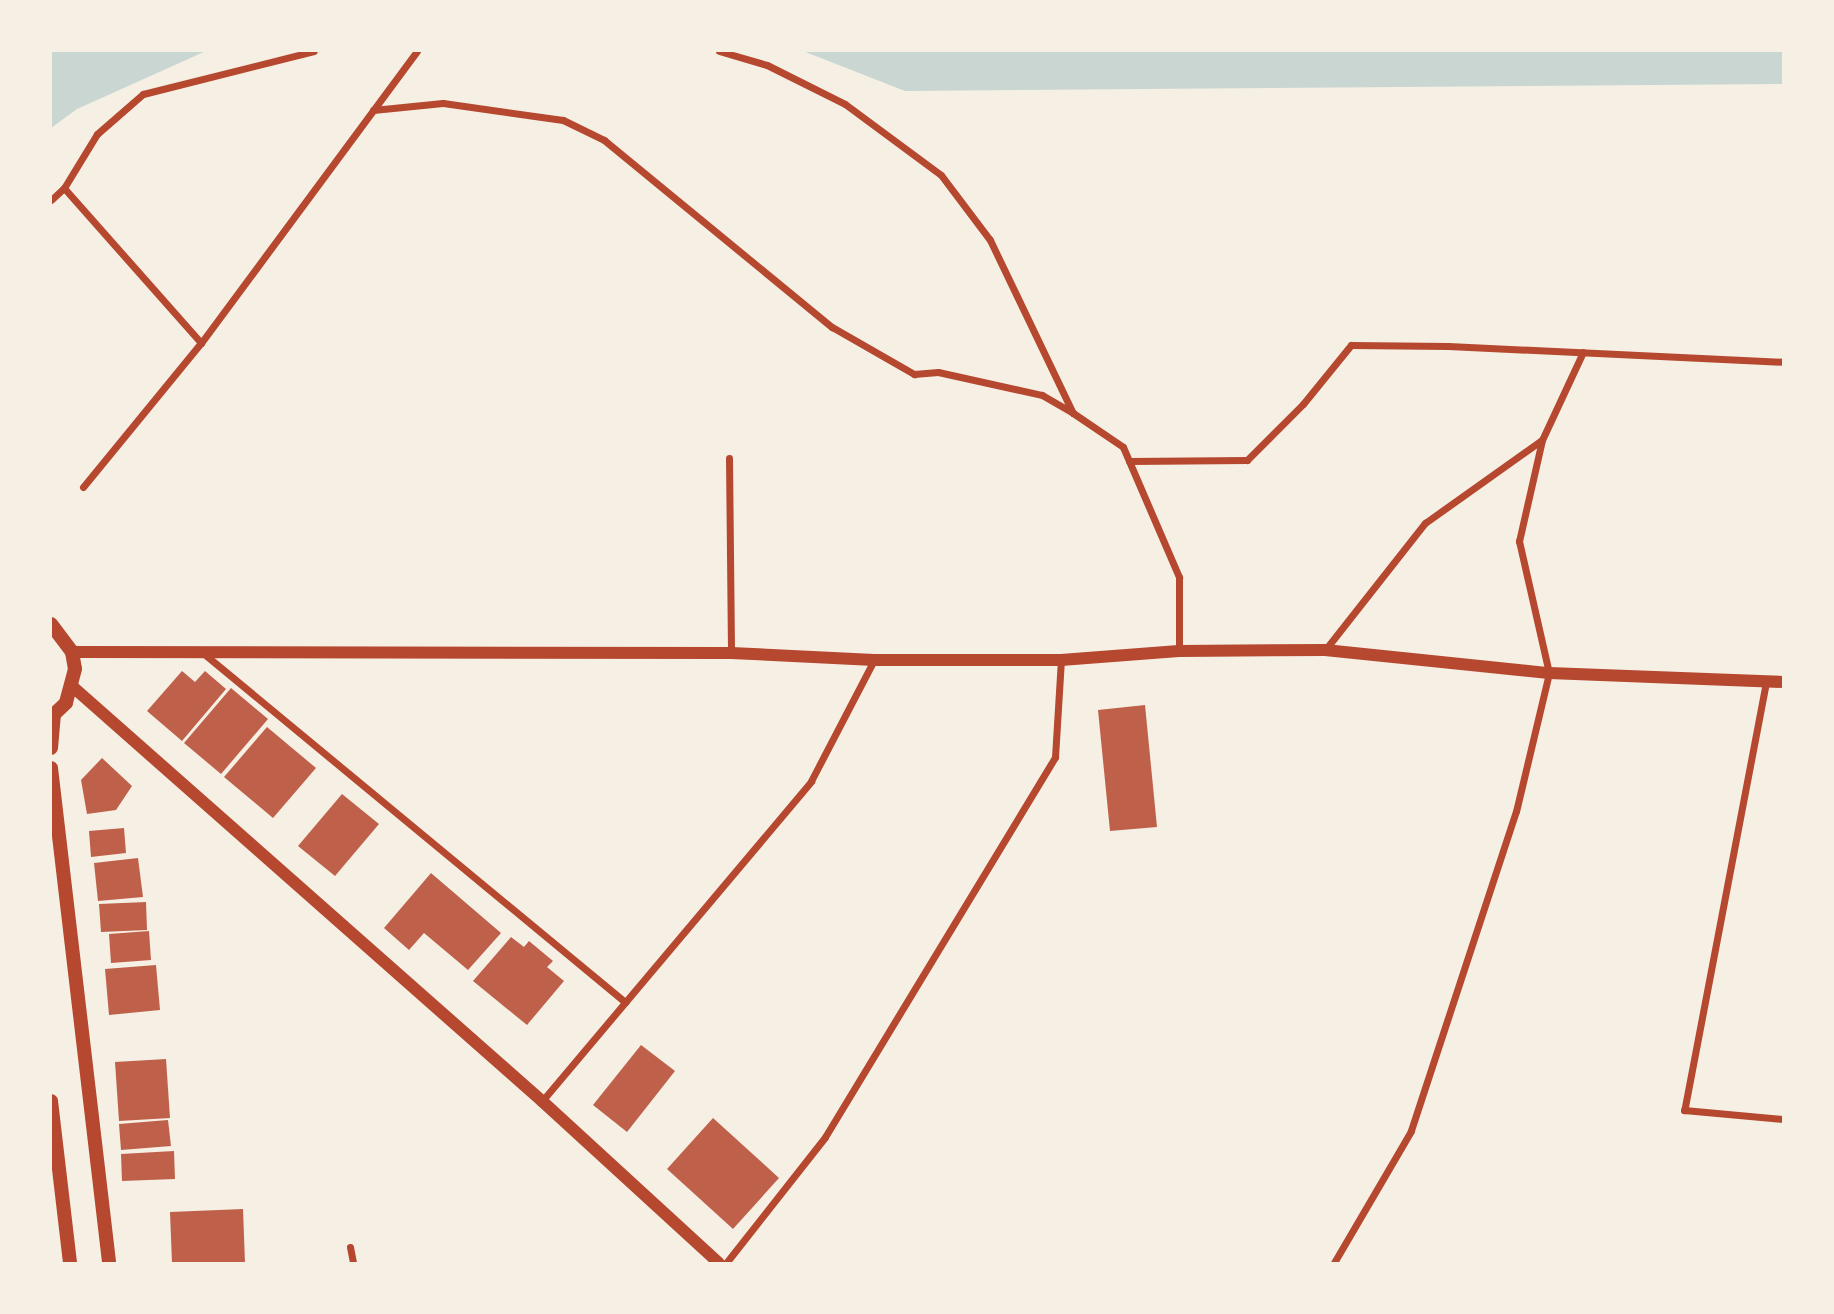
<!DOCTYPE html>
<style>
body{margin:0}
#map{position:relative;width:1834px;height:1314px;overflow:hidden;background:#f6efe4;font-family:Montserrat,sans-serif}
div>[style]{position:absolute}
.water>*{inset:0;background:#c9d6d2}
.building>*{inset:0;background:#bf614a}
.minor>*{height:7px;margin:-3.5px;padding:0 3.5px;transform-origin:3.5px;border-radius:3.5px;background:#b5482f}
.tertiary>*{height:12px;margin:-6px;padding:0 6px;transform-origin:6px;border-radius:6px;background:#b5482f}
.secondary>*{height:14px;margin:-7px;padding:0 7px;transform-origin:7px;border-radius:7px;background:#b5482f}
span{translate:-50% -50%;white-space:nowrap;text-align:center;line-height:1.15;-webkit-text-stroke:6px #f6efe4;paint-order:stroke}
.frame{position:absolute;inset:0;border:52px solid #f6efe4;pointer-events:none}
</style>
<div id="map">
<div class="water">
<div style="clip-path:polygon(51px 51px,206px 51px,77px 109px,51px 128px)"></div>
<div style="clip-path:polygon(803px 51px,1783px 51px,1783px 84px,905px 91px)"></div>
</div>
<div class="building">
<div style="clip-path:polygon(182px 671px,195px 682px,205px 671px,226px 689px,182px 741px,147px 711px)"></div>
<div style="clip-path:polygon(231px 688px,268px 719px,221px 774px,184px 743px)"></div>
<div style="clip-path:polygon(1145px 705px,1157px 827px,1110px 831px,1098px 710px)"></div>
<div style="clip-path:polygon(267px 727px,316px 768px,273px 818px,224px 777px)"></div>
<div style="clip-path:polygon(102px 758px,132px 786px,116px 810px,87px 814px,81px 780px)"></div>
<div style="clip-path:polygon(342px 794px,379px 824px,335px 876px,298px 846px)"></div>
<div style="clip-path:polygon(124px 828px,126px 853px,91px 857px,89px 831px)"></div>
<div style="clip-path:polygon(138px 858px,143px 897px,98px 901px,94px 863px)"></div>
<div style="clip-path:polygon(431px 873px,501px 933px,468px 970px,424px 933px,409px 950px,384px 928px)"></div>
<div style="clip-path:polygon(146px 902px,147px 930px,101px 932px,99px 904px)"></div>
<div style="clip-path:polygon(149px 931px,151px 960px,111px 963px,109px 934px)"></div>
<div style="clip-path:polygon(511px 937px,524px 947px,529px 941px,553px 961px,547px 967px,564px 981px,527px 1025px,473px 981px)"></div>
<div style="clip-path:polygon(156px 965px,160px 1010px,109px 1015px,105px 969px)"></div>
<div style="clip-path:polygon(641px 1045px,675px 1071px,627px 1132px,593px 1105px)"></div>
<div style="clip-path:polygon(166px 1059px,170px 1118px,119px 1121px,115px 1062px)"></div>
<div style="clip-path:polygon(713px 1118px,779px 1178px,733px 1229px,667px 1169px)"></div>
<div style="clip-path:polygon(168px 1120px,171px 1146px,121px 1150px,119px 1124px)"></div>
<div style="clip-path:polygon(174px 1151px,175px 1179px,122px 1181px,121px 1154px)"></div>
<div style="clip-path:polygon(243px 1209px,245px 1263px,172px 1263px,170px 1212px)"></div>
</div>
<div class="minor">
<div style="left:719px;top:51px;width:50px;rotate:16.3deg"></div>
<div style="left:767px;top:65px;width:87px;rotate:26.6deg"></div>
<div style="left:845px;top:104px;width:119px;rotate:36.5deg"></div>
<div style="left:941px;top:175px;width:81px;rotate:53deg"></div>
<div style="left:990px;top:240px;width:192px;rotate:64.4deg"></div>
<div style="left:373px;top:110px;width:70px;rotate:-5.7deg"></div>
<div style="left:443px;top:103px;width:121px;rotate:8.1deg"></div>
<div style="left:563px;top:120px;width:46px;rotate:26deg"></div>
<div style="left:604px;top:140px;width:295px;rotate:39.4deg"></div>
<div style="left:832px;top:327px;width:95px;rotate:29.8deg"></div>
<div style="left:914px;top:374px;width:24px;rotate:-5deg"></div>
<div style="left:938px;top:372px;width:107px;rotate:12.5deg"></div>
<div style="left:1042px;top:395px;width:36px;rotate:30deg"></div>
<div style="left:1073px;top:413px;width:60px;rotate:34.2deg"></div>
<div style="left:1123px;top:447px;width:142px;rotate:66.7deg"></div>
<div style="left:1179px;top:577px;width:74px;rotate:90deg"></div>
<div style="left:64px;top:188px;width:207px;rotate:48.5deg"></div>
<div style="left:51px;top:200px;width:18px;rotate:-43deg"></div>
<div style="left:64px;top:188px;width:63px;rotate:-58.6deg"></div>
<div style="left:97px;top:134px;width:61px;rotate:-41deg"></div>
<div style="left:143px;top:94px;width:176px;rotate:-14.1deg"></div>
<div style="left:1542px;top:440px;width:97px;rotate:-65deg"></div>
<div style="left:729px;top:458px;width:195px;rotate:89.4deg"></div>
<div style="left:1129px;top:461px;width:118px;rotate:-0.5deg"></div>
<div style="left:1247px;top:460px;width:79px;rotate:-45deg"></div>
<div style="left:1303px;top:404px;width:76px;rotate:-50.9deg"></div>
<div style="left:1351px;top:345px;width:97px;rotate:0.6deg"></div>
<div style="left:1448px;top:346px;width:335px;rotate:2.7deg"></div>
<div style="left:83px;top:487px;width:186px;rotate:-50.7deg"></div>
<div style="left:201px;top:343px;width:363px;rotate:-53.5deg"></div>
<div style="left:1325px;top:650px;width:162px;rotate:-51.8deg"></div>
<div style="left:1425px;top:523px;width:143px;rotate:-35.4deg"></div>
<div style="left:1542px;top:440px;width:104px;rotate:102.8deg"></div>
<div style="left:1519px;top:541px;width:135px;rotate:77.2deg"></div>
<div style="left:1549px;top:673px;width:142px;rotate:103.4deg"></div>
<div style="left:1516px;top:811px;width:337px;rotate:108.2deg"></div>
<div style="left:1411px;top:1131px;width:153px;rotate:120.3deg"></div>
<div style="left:203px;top:653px;width:548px;rotate:39.59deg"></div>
<div style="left:1766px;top:682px;width:436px;rotate:100.8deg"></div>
<div style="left:1684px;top:1110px;width:99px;rotate:5.2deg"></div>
<div style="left:542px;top:1101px;width:418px;rotate:-49.9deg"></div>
<div style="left:811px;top:781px;width:136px;rotate:-62.5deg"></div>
<div style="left:350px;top:1247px;width:16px;rotate:79deg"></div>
<div style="left:726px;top:1263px;width:160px;rotate:-51.8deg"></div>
<div style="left:825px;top:1137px;width:444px;rotate:-58.8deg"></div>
<div style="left:1055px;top:757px;width:97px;rotate:-86.5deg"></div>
</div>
<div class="tertiary">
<div style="left:72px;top:652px;width:659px;rotate:0.09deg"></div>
<div style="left:731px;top:653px;width:143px;rotate:2.8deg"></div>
<div style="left:874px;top:660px;width:187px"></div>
<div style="left:1061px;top:660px;width:118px;rotate:-4.4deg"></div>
<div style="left:1179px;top:651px;width:146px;rotate:-0.4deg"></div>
<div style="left:1325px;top:650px;width:225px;rotate:5.9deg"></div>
<div style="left:1549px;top:673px;width:234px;rotate:2.2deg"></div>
<div style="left:73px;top:687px;width:626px;rotate:41.44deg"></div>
<div style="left:542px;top:1101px;width:240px;rotate:42.5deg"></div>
</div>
<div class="secondary">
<div style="left:51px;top:624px;width:35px;rotate:53deg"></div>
<div style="left:72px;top:652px;width:17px;rotate:80deg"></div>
<div style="left:75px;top:669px;width:35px;rotate:105deg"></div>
<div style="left:66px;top:703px;width:21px;rotate:137deg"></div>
<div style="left:51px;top:748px;width:33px;rotate:-85deg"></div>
<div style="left:51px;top:768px;width:498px;rotate:83.3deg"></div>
<div style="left:51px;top:1101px;width:163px;rotate:83.3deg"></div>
</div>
<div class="frame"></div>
</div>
